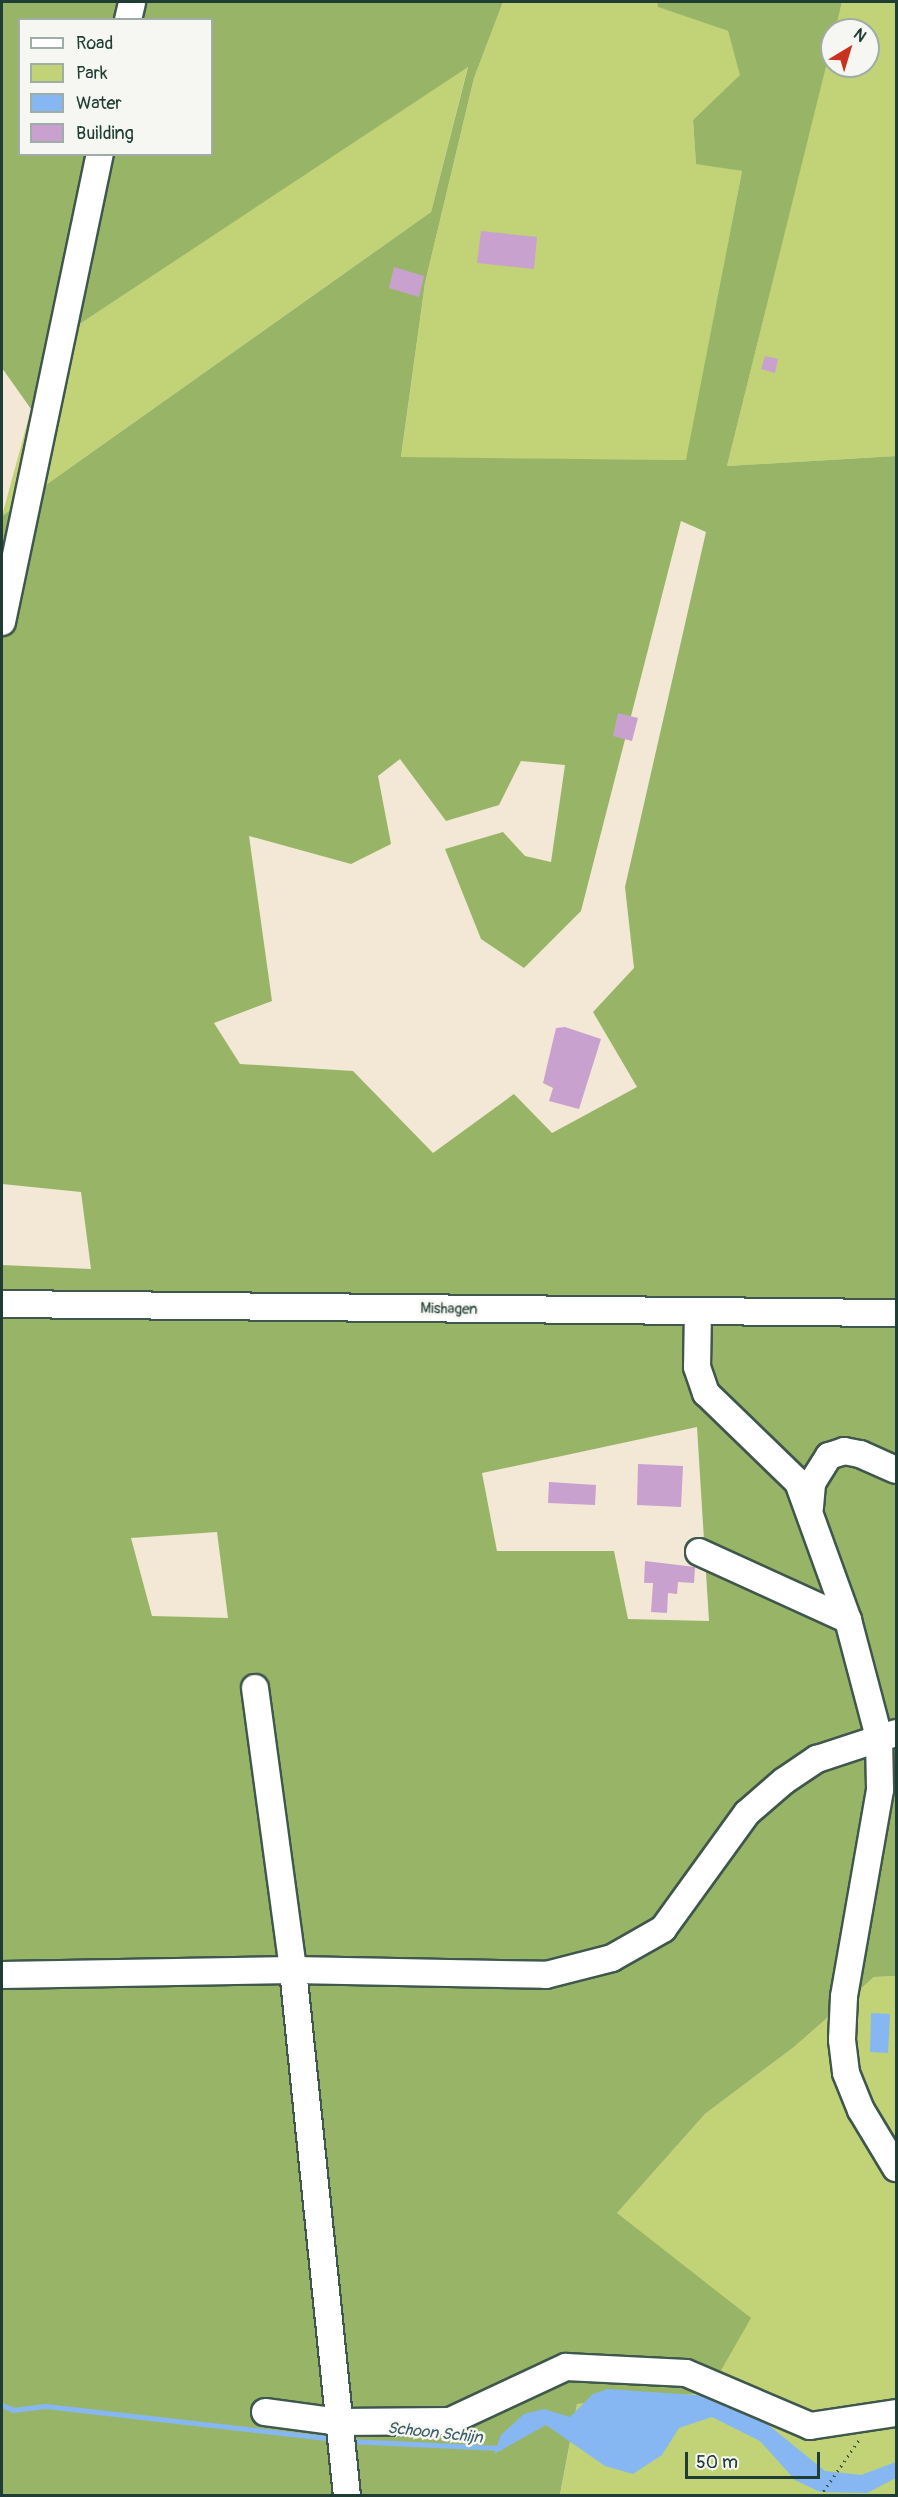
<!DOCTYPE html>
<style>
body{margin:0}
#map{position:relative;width:898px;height:2497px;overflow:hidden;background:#f3e8d5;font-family:Pangolin,sans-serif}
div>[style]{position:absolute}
.green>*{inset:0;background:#c1d376}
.forest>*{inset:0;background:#98b567}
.water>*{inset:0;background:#86b7f2}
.stream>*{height:5px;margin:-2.5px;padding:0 2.5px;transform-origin:2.5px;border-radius:2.5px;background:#86b7f2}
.building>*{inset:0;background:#c8a1cf}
.path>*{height:3px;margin-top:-1.5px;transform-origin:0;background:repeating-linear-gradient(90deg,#3f574c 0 1.5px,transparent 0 6px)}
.roads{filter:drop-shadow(2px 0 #3f574c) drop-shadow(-2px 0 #3f574c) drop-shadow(0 2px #3f574c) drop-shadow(0 -2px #3f574c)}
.minor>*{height:26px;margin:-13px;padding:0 13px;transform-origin:13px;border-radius:13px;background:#fff}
span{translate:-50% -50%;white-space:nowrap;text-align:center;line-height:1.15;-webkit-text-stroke:5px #f6f6f2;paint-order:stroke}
.street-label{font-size:15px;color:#1f3d34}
.water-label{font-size:16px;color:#395c64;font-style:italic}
.frame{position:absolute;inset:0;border:3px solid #1f3d34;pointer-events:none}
.legend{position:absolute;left:18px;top:18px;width:195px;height:138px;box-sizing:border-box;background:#f6f6f2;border:2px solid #a0aca6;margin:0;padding:8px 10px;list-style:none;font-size:18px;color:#1f3d34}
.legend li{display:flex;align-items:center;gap:12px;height:30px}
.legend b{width:30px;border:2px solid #a0aca6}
.north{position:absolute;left:820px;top:18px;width:60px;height:60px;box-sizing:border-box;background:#f6f6f2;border:2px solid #a0aca6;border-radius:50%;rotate:38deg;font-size:16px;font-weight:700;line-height:24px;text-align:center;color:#1f3d34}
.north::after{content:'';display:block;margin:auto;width:21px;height:27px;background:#c8321e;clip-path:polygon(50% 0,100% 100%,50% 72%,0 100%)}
.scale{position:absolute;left:685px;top:2452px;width:135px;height:27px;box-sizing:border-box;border:3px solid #1f3d34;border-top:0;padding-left:8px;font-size:18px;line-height:21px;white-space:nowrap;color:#1f3d34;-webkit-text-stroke:4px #f6f6f2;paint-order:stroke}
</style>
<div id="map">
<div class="green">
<div style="clip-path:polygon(503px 2px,657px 2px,659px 7px,728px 31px,741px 75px,693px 120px,696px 163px,742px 171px,687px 460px,401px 458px,425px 283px,474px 78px)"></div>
<div style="clip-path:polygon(842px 2px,896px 2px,896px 456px,727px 466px,832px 40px,832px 66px,868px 66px,868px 30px,834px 30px)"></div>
<div style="clip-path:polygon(468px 66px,431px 212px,2px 516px,31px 409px,63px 335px)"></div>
<div style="clip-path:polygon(896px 1976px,896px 2495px,560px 2496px,577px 2404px,708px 2393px,617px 2213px,705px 2114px,794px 2047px,874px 1977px)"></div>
</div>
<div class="forest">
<div style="clip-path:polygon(evenodd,2px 2px,503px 2px,474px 78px,425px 283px,401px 457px,686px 460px,742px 171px,696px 164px,693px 120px,740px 75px,728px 31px,658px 7px,657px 2px,842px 2px,727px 466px,896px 456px,896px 1302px,2px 1296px,2px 1265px,91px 1269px,81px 1192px,2px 1184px,2px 516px,431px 212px,468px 67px,63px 335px,31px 409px,2px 368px,2px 2px,20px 20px,212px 20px,212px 154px,20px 154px,20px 20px,2px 2px,681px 521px,706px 532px,625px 887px,634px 968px,593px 1012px,637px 1087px,552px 1133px,514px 1094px,433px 1153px,353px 1071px,240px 1064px,214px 1023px,272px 1001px,249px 836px,351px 864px,391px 844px,378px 776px,400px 759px,446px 821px,499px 805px,521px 761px,565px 765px,551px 862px,525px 856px,503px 832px,445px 849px,481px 939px,524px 968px,581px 911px,681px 521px)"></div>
<div style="clip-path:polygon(evenodd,2px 1316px,896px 1327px,896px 1976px,874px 1977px,794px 2047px,705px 2114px,617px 2213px,751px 2318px,708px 2393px,577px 2404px,560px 2495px,2px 2496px,2px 1316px,697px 1427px,709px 1621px,628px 1619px,614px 1551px,497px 1551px,482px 1473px,697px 1427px,2px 1316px,217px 1532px,228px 1618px,152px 1616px,131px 1538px,217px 1532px)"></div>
</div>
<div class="water">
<div style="clip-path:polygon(871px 2013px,890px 2014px,888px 2053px,870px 2052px)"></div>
<div style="clip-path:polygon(607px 2389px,710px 2396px,766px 2423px,825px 2471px,861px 2475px,896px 2462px,896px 2478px,867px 2493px,820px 2492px,795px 2480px,760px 2441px,712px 2417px,679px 2428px,662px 2455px,633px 2474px,605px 2466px,546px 2425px,494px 2454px,501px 2435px,524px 2414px,544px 2409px,570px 2417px,593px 2394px)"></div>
</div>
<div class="stream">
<div style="left:2px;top:2405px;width:12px;rotate:24deg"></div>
<div style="left:13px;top:2410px;width:32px;rotate:-7deg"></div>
<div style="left:45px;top:2406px;width:291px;rotate:6.5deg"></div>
<div style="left:349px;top:2441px;width:151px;rotate:2.7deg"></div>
</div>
<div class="building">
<div style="clip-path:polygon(481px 231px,537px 237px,534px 269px,477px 263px)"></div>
<div style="clip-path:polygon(394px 267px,424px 276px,419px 297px,389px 288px)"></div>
<div style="clip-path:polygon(765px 356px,778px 359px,775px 373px,761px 369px)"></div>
<div style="clip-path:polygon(618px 713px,638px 718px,632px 741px,613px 736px)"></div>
<div style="clip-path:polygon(565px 1027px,601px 1039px,579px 1109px,549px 1101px,553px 1088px,543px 1083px,556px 1028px)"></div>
<div style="clip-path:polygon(638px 1464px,683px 1466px,681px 1507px,637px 1505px)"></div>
<div style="clip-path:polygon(549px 1482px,596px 1485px,595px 1505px,548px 1503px)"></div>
<div style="clip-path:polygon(645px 1561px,695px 1567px,694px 1583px,678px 1582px,677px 1594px,668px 1593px,667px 1613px,651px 1612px,653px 1583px,644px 1583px)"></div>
</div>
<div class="path">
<div style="left:820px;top:2496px;width:68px;rotate:-55.1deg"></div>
</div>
<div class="roads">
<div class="minor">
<div style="left:128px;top:20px;width:18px;rotate:-77deg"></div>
<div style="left:2px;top:622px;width:478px;rotate:-78.2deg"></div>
<div style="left:2px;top:1304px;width:894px;rotate:0.58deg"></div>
<div style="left:698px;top:1311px;width:56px;rotate:91deg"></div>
<div style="left:697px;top:1367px;width:28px;rotate:71deg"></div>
<div style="left:706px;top:1393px;width:128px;rotate:44.1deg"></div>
<div style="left:798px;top:1482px;width:147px;rotate:70.1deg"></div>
<div style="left:810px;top:1507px;width:24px;rotate:-85deg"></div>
<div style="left:812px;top:1483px;width:32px;rotate:-58deg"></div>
<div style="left:829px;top:1456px;width:16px;rotate:-18deg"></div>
<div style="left:844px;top:1451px;width:16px;rotate:11deg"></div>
<div style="left:860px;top:1454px;width:39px;rotate:24deg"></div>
<div style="left:699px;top:1552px;width:164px;rotate:24.5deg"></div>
<div style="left:848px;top:1620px;width:121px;rotate:75.2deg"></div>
<div style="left:879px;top:1737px;width:53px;rotate:88.9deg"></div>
<div style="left:880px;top:1790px;width:210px;rotate:99.9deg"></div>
<div style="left:844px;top:1997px;width:43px;rotate:92.7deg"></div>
<div style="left:842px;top:2040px;width:33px;rotate:83deg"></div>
<div style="left:846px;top:2073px;width:40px;rotate:68deg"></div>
<div style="left:861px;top:2110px;width:68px;rotate:58.9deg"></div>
<div style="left:255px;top:1688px;width:285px;rotate:82.3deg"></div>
<div style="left:293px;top:1970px;width:529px;rotate:84.14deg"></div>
<div style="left:2px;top:1975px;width:291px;rotate:-1deg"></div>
<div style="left:293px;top:1970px;width:253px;rotate:1.1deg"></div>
<div style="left:546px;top:1975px;width:68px;rotate:-14.4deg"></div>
<div style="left:612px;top:1958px;width:59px;rotate:-29.6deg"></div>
<div style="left:663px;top:1929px;width:143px;rotate:-54.1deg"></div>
<div style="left:747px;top:1813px;width:49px;rotate:-40.9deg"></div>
<div style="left:784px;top:1781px;width:40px;rotate:-34deg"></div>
<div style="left:817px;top:1759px;width:83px;rotate:-18.2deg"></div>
<div style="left:265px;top:2412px;width:76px;rotate:7.6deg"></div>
<div style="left:340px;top:2422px;width:110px;rotate:-0.5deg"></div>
<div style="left:450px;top:2421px;width:128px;rotate:-25deg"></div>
<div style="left:566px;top:2367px;width:120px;rotate:2.9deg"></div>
<div style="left:686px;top:2373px;width:135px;rotate:23.1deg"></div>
<div style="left:810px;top:2426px;width:87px;rotate:-8.6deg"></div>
</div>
</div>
<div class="street-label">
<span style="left:449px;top:1309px;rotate:1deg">Mishagen</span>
</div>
<div class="water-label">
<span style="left:435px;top:2433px;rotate:6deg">Schoon Schijn</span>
</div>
<div class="frame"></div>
<ul class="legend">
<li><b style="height:8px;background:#fff"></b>Road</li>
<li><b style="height:16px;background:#c1d376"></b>Park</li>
<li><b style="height:16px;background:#86b7f2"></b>Water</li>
<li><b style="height:16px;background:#c8a1cf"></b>Building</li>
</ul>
<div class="north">N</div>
<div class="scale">50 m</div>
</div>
